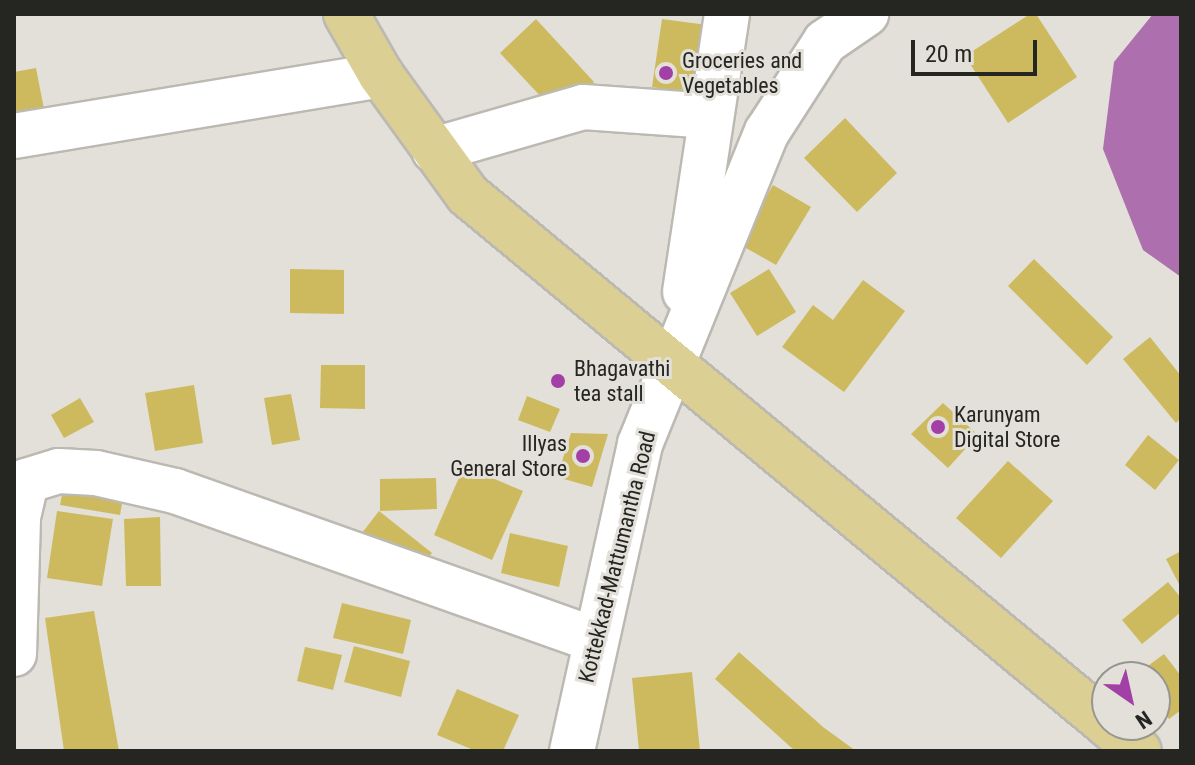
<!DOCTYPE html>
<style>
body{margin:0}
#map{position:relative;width:1195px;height:765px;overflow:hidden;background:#e2e0d9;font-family:"Roboto Condensed",sans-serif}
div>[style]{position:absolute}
.water>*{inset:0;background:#ad6fad}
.building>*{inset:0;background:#ceba5e}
.roads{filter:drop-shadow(2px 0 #bbb9b2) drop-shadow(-2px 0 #bbb9b2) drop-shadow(0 2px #bbb9b2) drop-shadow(0 -2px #bbb9b2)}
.minor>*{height:44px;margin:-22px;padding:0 22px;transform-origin:22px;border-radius:22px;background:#fff}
.major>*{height:44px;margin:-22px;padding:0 22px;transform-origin:22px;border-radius:22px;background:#dccf94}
.dots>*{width:22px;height:22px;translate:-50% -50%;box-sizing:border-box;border:4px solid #e2e0d9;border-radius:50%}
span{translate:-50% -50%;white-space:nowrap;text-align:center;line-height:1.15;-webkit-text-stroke:6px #e2e0d9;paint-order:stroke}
.poi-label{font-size:22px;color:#252522}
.left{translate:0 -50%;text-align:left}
.right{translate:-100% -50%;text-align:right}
.street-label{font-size:22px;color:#252522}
.frame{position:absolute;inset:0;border:16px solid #252522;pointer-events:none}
.north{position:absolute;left:1091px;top:661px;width:80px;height:80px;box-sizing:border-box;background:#e2e0d9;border:2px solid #969590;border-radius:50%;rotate:146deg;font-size:22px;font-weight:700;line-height:32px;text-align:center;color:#252522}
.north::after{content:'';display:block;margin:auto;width:28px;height:36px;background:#a340a5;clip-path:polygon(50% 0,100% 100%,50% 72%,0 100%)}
.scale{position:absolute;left:911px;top:40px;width:126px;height:36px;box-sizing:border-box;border:4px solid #252522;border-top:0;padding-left:10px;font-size:24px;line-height:28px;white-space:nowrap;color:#252522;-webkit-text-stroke:6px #e2e0d9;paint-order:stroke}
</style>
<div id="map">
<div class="water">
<div style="clip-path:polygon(1153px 14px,1181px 14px,1181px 277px,1143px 250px,1103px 149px,1114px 62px)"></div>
</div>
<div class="building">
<div style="clip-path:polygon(1030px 14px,1036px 14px,1077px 77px,1008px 123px,965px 56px)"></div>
<div style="clip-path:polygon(536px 19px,594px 82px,558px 115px,500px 53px)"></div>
<div style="clip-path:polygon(662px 19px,707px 25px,695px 94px,652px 87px)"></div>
<div style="clip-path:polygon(36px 68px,44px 109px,14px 115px,14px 72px)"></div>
<div style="clip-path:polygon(845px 118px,897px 173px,857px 212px,804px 158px)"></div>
<div style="clip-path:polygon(773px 185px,811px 207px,776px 265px,739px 244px)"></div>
<div style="clip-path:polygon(1034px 259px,1113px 337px,1087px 365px,1008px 286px)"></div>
<div style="clip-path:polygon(290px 269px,344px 270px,344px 314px,290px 313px)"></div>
<div style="clip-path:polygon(769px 269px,796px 312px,757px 336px,730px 293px)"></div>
<div style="clip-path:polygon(863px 280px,905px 311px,844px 392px,782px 347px,813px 305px,833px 320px)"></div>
<div style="clip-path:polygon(1150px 337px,1181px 376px,1181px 418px,1176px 423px,1123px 359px)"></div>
<div style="clip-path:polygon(321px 365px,365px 365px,365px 409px,320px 408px)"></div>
<div style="clip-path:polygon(194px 385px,203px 443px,155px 451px,145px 393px)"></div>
<div style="clip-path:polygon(291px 394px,300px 440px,272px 445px,264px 398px)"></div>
<div style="clip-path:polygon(527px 396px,560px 409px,550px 432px,518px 420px)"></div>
<div style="clip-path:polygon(80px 398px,94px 422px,64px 438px,51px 415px)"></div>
<div style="clip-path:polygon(943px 403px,978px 435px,948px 468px,911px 434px)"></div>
<div style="clip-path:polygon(571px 433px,608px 434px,592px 487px,557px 477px)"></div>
<div style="clip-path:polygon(1148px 435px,1179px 460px,1155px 490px,1125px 465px)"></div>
<div style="clip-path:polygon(1008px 461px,1053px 501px,1001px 558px,956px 518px)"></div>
<div style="clip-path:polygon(464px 466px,523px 491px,492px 560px,434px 535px)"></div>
<div style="clip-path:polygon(65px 478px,125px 487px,120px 515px,60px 505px)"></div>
<div style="clip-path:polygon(436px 478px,437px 509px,380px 511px,380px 479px)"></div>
<div style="clip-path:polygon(57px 511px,113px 519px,102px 586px,47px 578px)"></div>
<div style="clip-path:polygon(379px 511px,432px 553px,414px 575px,362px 533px)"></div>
<div style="clip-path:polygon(160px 517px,161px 586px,126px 586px,124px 519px)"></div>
<div style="clip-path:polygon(510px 533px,568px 546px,559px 587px,501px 573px)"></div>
<div style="clip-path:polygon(1181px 551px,1181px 588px,1166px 559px)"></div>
<div style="clip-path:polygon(1168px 582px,1181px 598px,1181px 612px,1142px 644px,1122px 620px)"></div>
<div style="clip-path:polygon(342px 603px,411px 620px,403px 654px,333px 638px)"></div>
<div style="clip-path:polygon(94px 611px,119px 751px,64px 751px,45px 618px)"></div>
<div style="clip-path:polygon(354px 646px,410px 661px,401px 697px,344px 682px)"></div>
<div style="clip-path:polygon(305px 647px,342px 655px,333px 690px,297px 681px)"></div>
<div style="clip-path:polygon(739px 652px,823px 727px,856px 751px,795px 751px,715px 679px)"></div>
<div style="clip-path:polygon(1164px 654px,1181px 676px,1181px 710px,1169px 719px,1155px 701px,1155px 677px,1133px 677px)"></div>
<div style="clip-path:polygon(692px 672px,700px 751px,639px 751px,632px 678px)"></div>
<div style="clip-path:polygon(457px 689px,519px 715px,503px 751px,476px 751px,437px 735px)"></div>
</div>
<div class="roads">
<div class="minor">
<div style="left:14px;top:136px;width:372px;rotate:-9.4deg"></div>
<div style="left:434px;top:150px;width:155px;rotate:-16.1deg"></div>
<div style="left:583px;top:107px;width:128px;rotate:4deg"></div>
<div style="left:685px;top:292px;width:281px;rotate:-81.4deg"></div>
<div style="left:14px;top:654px;width:137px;rotate:-88.3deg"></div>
<div style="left:18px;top:517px;width:37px;rotate:-77deg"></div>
<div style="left:26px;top:481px;width:34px;rotate:-17deg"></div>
<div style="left:59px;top:471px;width:37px;rotate:3deg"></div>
<div style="left:96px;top:473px;width:81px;rotate:12.8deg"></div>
<div style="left:175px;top:491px;width:444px;rotate:19.5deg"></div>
<div style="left:572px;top:751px;width:314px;rotate:-77.5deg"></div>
<div style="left:640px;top:444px;width:337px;rotate:-67.9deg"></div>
<div style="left:767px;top:132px;width:107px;rotate:-57.2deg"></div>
<div style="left:825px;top:42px;width:50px;rotate:-34.3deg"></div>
</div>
<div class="major">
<div style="left:346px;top:14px;width:70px;rotate:60.2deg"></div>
<div style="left:381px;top:75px;width:148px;rotate:54.1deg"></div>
<div style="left:468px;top:195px;width:830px;rotate:39.62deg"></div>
<div style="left:1108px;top:725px;width:40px;rotate:40deg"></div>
</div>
</div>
<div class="dots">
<div style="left:666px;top:73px;background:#a340a5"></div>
<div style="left:558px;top:381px;background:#a340a5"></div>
<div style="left:938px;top:427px;background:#a340a5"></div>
<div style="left:583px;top:456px;background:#a340a5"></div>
</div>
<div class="poi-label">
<span class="left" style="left:682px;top:73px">Groceries and<br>Vegetables</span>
<span class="left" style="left:574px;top:381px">Bhagavathi<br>tea stall</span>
<span class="left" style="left:954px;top:427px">Karunyam<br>Digital Store</span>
<span class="right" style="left:567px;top:456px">Illyas<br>General Store</span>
</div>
<div class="street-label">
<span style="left:617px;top:557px;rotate:-76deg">Kottekkad-Mattumantha Road</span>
</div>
<div class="frame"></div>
<div class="north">N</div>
<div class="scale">20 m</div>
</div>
